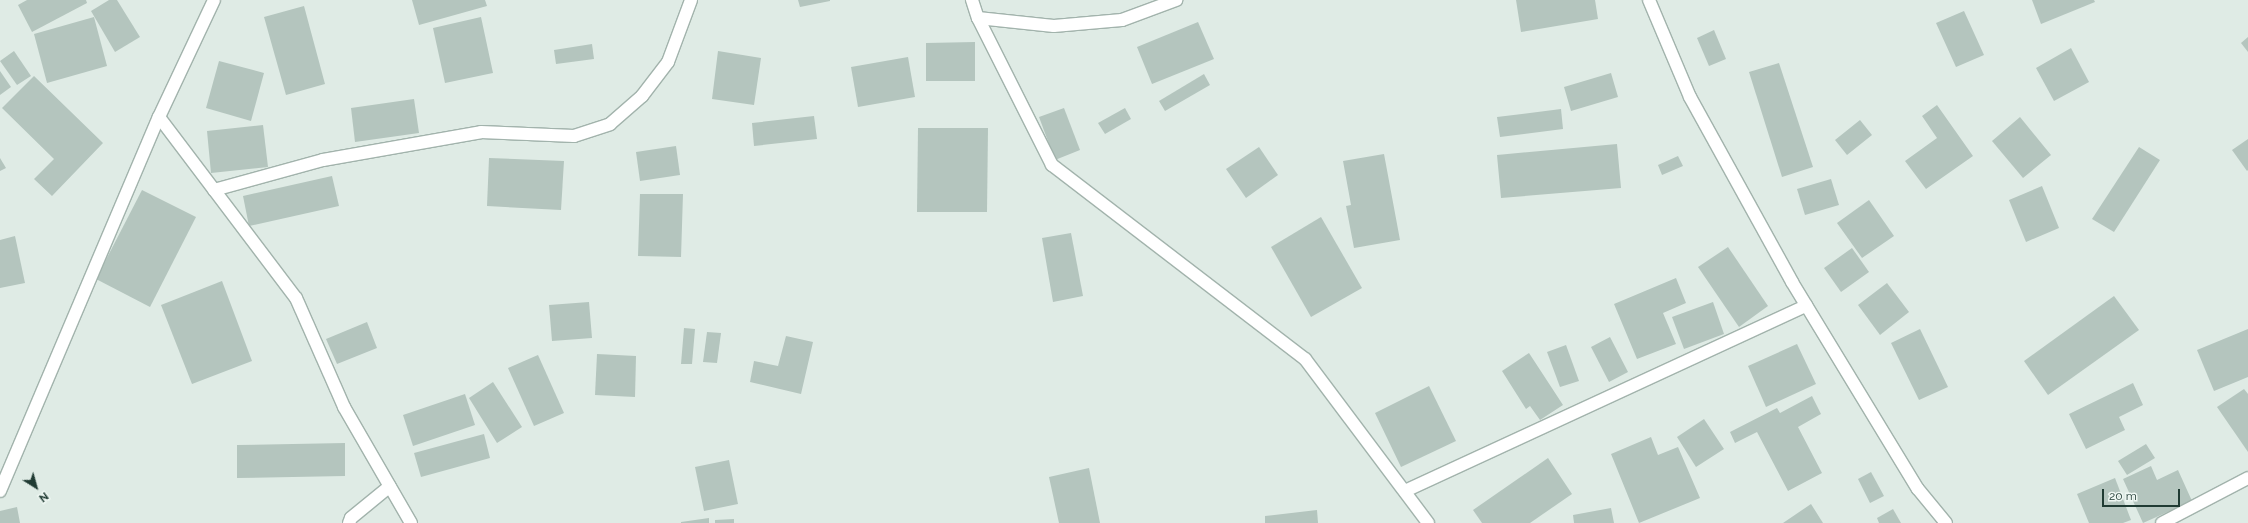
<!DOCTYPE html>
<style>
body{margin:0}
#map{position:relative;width:2248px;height:523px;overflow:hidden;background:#dfebe5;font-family:Raleway,sans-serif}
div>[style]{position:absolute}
.building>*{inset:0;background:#b4c5be}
.roads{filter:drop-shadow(1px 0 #a2b3ac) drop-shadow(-1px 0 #a2b3ac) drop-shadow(0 1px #a2b3ac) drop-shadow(0 -1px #a2b3ac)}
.street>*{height:12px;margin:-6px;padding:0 6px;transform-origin:6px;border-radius:6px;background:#fff}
.secondary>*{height:12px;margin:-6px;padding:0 6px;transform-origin:6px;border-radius:6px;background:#fff}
span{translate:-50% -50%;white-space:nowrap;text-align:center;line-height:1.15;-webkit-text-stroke:3px #eff7f3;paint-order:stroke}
.north{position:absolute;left:16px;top:467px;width:40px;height:40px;-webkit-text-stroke:3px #eff7f3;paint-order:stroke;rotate:143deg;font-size:11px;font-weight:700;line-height:16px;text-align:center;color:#203b33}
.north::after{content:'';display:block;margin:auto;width:14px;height:18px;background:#203b33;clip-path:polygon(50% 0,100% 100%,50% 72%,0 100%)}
.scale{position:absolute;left:2102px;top:489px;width:78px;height:18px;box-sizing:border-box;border:2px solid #203b33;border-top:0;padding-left:5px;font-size:12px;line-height:14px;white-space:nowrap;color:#203b33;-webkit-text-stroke:3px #eff7f3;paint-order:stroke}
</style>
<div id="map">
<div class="building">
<div style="clip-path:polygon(27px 0,86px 0,87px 3px,32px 32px,18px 5px)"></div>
<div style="clip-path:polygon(109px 0,117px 0,140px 37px,115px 52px,91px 11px)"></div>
<div style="clip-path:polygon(412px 0,485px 0,487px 6px,419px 25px)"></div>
<div style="clip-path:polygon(798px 0,830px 0,830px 1px,800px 7px)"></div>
<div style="clip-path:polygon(1516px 0,1595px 0,1598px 19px,1521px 32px)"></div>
<div style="clip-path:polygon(2032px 0,2094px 0,2095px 2px,2041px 24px)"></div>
<div style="clip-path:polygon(304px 6px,325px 84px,286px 95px,264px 17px)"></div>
<div style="clip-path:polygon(1964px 11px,1984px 55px,1956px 67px,1936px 23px)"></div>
<div style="clip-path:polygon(94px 17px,107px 66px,47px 83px,34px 34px)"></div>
<div style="clip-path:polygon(481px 17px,493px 73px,445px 83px,433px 28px)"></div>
<div style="clip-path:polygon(1198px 22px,1214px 59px,1152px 84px,1137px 47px)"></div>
<div style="clip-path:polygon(1714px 30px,1726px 59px,1709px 66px,1697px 38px)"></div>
<div style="clip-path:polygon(2248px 37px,2248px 52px,2241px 43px)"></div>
<div style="clip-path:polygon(975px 42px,975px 81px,926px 81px,926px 43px)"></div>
<div style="clip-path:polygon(592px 44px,594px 59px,556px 64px,554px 50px)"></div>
<div style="clip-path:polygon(2071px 48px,2089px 82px,2054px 101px,2036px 68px)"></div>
<div style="clip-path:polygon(14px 51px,31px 76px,17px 85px,0 61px)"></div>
<div style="clip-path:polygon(718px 51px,761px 58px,754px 105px,712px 99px)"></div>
<div style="clip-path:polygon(908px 57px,915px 97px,858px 107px,851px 67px)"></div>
<div style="clip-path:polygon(219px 61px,264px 73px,251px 121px,206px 108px)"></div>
<div style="clip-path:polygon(1779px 63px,1813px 167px,1782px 177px,1749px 72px)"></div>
<div style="clip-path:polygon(0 71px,11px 87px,0 95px)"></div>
<div style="clip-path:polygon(1611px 73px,1618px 97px,1571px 111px,1564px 87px)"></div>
<div style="clip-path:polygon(1204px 74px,1210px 85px,1165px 111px,1159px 101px)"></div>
<div style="clip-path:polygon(34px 76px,103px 143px,52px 196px,34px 179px,54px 159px,2px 108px)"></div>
<div style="clip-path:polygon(414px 99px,419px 133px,355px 142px,351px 108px)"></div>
<div style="clip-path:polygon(1937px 105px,1973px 156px,1926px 189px,1905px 161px,1937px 138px,1922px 116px)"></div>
<div style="clip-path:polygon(1064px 108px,1080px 150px,1055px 160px,1039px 117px)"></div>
<div style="clip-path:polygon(1125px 108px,1131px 119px,1105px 134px,1098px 123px)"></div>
<div style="clip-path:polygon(1561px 109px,1563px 129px,1500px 137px,1497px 117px)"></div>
<div style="clip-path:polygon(814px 116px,817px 139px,754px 146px,752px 123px)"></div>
<div style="clip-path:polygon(2020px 117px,2051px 155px,2023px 178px,1992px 141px)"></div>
<div style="clip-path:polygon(1860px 120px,1872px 135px,1847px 155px,1835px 140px)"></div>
<div style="clip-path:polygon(263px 125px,268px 167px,211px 173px,207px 131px)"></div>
<div style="clip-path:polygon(918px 128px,988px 128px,987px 212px,917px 212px)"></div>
<div style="clip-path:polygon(2248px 139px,2248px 170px,2247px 171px,2232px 150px)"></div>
<div style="clip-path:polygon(1617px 144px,1621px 188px,1501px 198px,1497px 155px)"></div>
<div style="clip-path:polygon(676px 146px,680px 175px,640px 181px,636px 152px)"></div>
<div style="clip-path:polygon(1259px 147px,1278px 175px,1246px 198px,1226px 169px)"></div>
<div style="clip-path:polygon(2139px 147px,2160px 160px,2114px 232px,2092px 219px)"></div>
<div style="clip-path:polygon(1384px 154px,1400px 240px,1354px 248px,1346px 206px,1351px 205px,1343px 161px)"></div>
<div style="clip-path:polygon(1678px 156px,1683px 166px,1662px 175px,1658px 165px)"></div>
<div style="clip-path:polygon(0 158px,6px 168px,0 171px)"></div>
<div style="clip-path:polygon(489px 158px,564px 161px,561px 210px,487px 206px)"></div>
<div style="clip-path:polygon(332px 176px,339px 206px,249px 226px,243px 196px)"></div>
<div style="clip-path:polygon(1831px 179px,1839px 205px,1805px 215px,1797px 189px)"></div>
<div style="clip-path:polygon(2042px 186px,2059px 228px,2026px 242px,2009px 200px)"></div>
<div style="clip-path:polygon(142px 190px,196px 217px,150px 307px,96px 279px)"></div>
<div style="clip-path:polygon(640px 194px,683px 194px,681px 257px,638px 256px)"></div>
<div style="clip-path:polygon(1869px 200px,1894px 236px,1862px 258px,1837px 223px)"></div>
<div style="clip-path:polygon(1321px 217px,1362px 288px,1311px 317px,1271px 247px)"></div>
<div style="clip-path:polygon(1071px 233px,1083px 296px,1053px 302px,1042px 238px)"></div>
<div style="clip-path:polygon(15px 236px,25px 283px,0 288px,0 240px)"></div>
<div style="clip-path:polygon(1728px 247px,1768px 306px,1739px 327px,1698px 267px)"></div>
<div style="clip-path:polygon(1852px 248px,1869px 272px,1841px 292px,1824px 268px)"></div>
<div style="clip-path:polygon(1676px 278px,1686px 303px,1663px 313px,1676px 344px,1637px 359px,1614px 304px)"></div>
<div style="clip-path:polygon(222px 281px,252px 361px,192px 384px,161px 305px)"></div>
<div style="clip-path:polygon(1887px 283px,1909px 312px,1880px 335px,1858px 305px)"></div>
<div style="clip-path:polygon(2114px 296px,2139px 330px,2048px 395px,2024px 361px)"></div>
<div style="clip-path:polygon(589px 302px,592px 338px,552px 341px,549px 305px)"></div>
<div style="clip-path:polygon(1713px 302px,1724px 334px,1684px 349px,1672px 317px)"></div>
<div style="clip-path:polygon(367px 322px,377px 348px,337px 364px,326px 339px)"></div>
<div style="clip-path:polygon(684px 328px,695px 329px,692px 364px,681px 364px)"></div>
<div style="clip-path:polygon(1920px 329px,1948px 387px,1919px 400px,1891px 343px)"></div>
<div style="clip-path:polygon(2248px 329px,2248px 377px,2214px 391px,2197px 350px)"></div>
<div style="clip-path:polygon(707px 332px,721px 333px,717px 363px,703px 362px)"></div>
<div style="clip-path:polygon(786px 336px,813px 342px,801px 394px,750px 382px,754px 361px,778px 366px)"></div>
<div style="clip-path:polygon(1610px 337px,1628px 372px,1609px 382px,1591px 347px)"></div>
<div style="clip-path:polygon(1797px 344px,1816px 384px,1766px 407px,1748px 366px)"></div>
<div style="clip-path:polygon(1566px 345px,1579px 381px,1560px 387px,1547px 352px)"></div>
<div style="clip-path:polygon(1529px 353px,1563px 405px,1540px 420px,1530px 406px,1526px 409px,1502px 371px)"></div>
<div style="clip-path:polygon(597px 354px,636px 356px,635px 397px,595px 395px)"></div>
<div style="clip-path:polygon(538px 355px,564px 413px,534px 426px,508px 368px)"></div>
<div style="clip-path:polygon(493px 382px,522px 427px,497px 443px,469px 398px)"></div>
<div style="clip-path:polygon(2133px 383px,2143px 405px,2119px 417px,2125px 430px,2086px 449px,2069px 414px)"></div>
<div style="clip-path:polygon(1429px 386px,1456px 441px,1401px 467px,1375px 413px)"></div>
<div style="clip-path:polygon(2244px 389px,2248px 394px,2248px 452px,2217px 407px)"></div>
<div style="clip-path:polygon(465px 394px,475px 425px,413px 446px,403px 415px)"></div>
<div style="clip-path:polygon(1812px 396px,1821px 414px,1798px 427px,1822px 473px,1788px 491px,1757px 432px,1735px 443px,1730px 432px,1777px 408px,1780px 413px)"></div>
<div style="clip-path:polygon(1704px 419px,1724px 449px,1696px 467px,1677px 437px)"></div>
<div style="clip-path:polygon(484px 434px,490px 458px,421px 477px,414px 453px)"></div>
<div style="clip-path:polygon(1651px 437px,1658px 455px,1678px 447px,1700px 498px,1639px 523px,1611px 454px)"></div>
<div style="clip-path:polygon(345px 443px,345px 476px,237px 478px,237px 445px)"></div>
<div style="clip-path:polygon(2146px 444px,2155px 458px,2127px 475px,2118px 461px)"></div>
<div style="clip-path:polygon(1548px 458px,1572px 494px,1530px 523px,1482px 523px,1473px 510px)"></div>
<div style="clip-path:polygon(729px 460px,738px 504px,704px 511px,695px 467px)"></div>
<div style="clip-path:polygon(2151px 466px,2157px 480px,2178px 470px,2192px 501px,2143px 523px,2123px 479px)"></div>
<div style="clip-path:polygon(1089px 468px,1100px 523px,1059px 523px,1049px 477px)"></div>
<div style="clip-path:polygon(1871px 472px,1884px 496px,1870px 503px,1858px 479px)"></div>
<div style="clip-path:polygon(2115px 478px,2131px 520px,2123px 523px,2089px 523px,2077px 494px)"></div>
<div style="clip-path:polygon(1811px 504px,1823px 523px,1783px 523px)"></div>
<div style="clip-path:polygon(17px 507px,20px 523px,0 523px,0 511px)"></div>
<div style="clip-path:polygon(1611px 508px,1614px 523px,1574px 523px,1573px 515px)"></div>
<div style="clip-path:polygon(1893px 509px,1901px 523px,1879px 523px,1877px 518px)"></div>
<div style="clip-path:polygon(1317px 510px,1318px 523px,1265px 523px,1265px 516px)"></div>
<div style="clip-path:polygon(709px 518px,709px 523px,681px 523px,681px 522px)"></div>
<div style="clip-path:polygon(734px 519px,734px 523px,715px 523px,715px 520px)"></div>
</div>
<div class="roads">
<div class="street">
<div style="left:972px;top:0;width:19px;rotate:72deg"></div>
<div style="left:978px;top:18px;width:165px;rotate:63.3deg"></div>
<div style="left:1052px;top:165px;width:319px;rotate:37.5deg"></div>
<div style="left:1305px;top:359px;width:205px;rotate:53.1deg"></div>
<div style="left:978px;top:18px;width:76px;rotate:6deg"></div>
<div style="left:1054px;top:26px;width:68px;rotate:-5deg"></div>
<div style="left:1122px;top:20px;width:58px;rotate:-20.3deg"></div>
<div style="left:159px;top:117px;width:227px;rotate:52.9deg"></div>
<div style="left:296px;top:298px;width:119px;rotate:66.2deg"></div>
<div style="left:344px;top:407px;width:134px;rotate:60deg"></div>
<div style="left:214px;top:190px;width:113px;rotate:-15.4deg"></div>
<div style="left:323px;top:160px;width:160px;rotate:-10deg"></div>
<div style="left:481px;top:132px;width:93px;rotate:2.5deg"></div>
<div style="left:574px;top:136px;width:38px;rotate:-18deg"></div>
<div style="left:610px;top:124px;width:43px;rotate:-41.2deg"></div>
<div style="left:642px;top:96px;width:43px;rotate:-52.6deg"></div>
<div style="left:668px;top:62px;width:66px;rotate:-69.6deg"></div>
<div style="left:1405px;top:491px;width:442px;rotate:-24.8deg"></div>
<div style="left:349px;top:523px;width:5px;rotate:-68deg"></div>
<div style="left:351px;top:518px;width:50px;rotate:-39.4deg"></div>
<div style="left:2162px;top:523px;width:97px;rotate:-27.6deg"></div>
</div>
<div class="secondary">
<div style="left:1649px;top:0;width:105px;rotate:67.1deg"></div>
<div style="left:1690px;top:97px;width:211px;rotate:61.1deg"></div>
<div style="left:1792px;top:282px;width:242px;rotate:58.7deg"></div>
<div style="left:1918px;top:489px;width:44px;rotate:50.5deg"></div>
<div style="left:0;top:491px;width:406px;rotate:-67deg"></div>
<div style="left:159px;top:117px;width:129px;rotate:-64.8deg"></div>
</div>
</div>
<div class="north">N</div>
<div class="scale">20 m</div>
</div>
